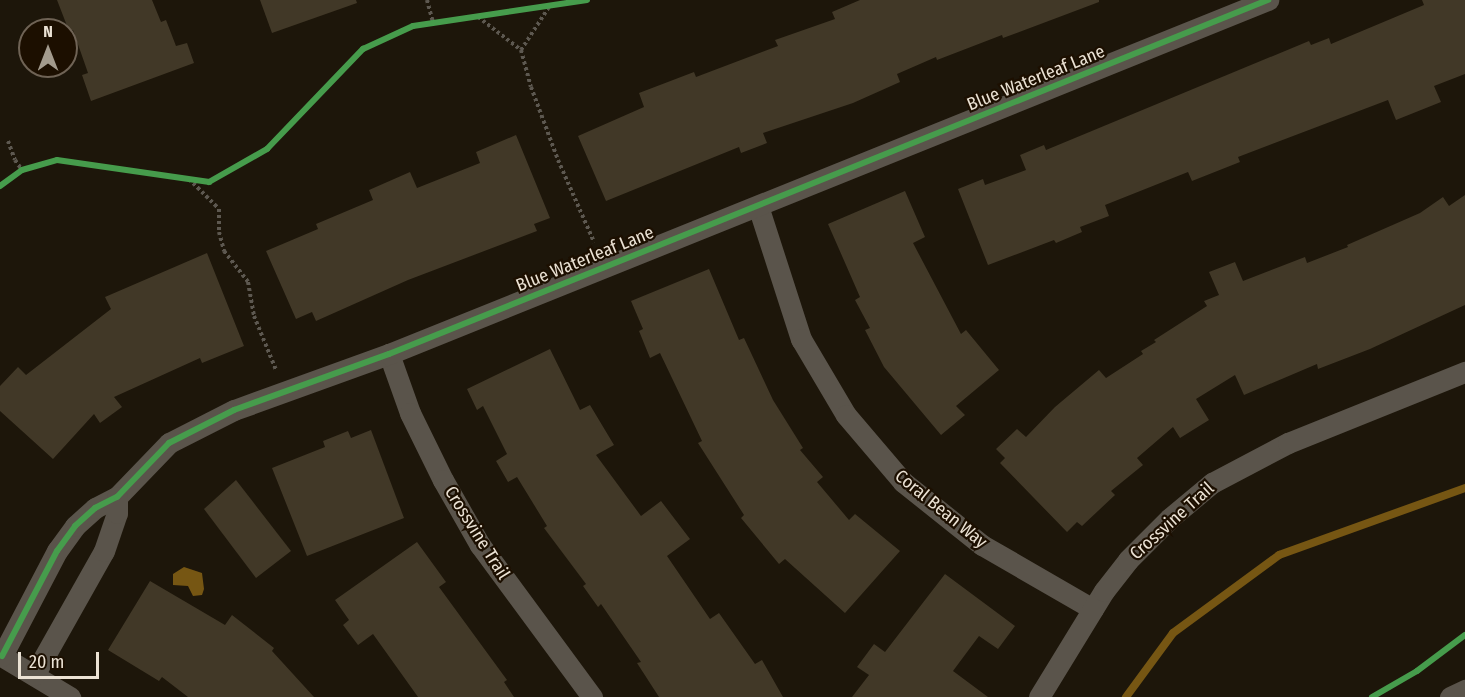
<!DOCTYPE html>
<style>
body{margin:0}
#map{position:relative;width:1465px;height:697px;overflow:hidden;background:#1d160a;font-family:"Fira Sans Condensed",sans-serif}
div>[style]{position:absolute}
.water>*{inset:0;background:#765613}
.stream>*{height:8px;margin:-4px;padding:0 4px;transform-origin:4px;border-radius:4px;background:#765613}
.building>*{inset:0;background:#413827}
.path>*{height:4px;margin-top:-2px;transform-origin:0;background:repeating-linear-gradient(90deg,#5d5850 0 3px,transparent 0 6px)}
.minor>*{height:21px;margin:-10.5px;padding:0 10.5px;transform-origin:10.5px;border-radius:10.5px;background:#5a544b}
.cycleway>*{height:6px;margin:-3px;padding:0 3px;transform-origin:3px;border-radius:3px;background:#469c4c}
span{translate:-50% -50%;white-space:nowrap;text-align:center;line-height:1.15;-webkit-text-stroke:4.5px #1c0f00;paint-order:stroke}
.street-label{font-size:18px;color:#ebe2d4}
.north{position:absolute;left:18px;top:18px;width:60px;height:60px;box-sizing:border-box;background:#1c0f00;border:2px solid #6f6355;border-radius:50%;rotate:0deg;font-size:16px;font-weight:700;line-height:24px;text-align:center;color:#ebe2d4}
.north::after{content:'';display:block;margin:auto;width:21px;height:27px;background:#a39b8d;clip-path:polygon(50% 0,100% 100%,50% 72%,0 100%)}
.scale{position:absolute;left:18px;top:652px;width:81px;height:27px;box-sizing:border-box;border:3px solid #ebe2d4;border-top:0;padding-left:8px;font-size:18px;line-height:21px;white-space:nowrap;color:#ebe2d4;-webkit-text-stroke:4px #1c0f00;paint-order:stroke}
</style>
<div id="map">
<div class="water">
<div style="clip-path:polygon(184px 567px,202px 573px,204px 589px,202px 595px,193px 596px,188px 586px,173px 585px,173px 574px)"></div>
</div>
<div class="stream">
<div style="left:1126px;top:697px;width:79px;rotate:-53.7deg"></div>
<div style="left:1173px;top:633px;width:132px;rotate:-36.3deg"></div>
<div style="left:1279px;top:555px;width:198px;rotate:-19.8deg"></div>
</div>
<div class="building">
<div style="clip-path:polygon(57px 0,152px 0,161px 22px,166px 20px,176px 46px,187px 43px,194px 63px,91px 101px,82px 75px,88px 73px,73px 30px,69px 31px)"></div>
<div style="clip-path:polygon(260px 0,356px 0,357px 3px,272px 33px)"></div>
<div style="clip-path:polygon(860px 0,1099px 0,1099px 2px,1003px 38px,1002px 35px,937px 60px,936px 57px,897px 74px,900px 82px,853px 103px,763px 133px,767px 143px,741px 153px,739px 147px,606px 201px,578px 136px,644px 107px,639px 93px,694px 72px,696px 77px,778px 46px,775px 40px,835px 19px,832px 12px)"></div>
<div style="clip-path:polygon(1422px 0,1465px 0,1465px 74px,1434px 86px,1441px 102px,1396px 120px,1388px 100px,1238px 157px,1240px 162px,1192px 181px,1188px 172px,1105px 205px,1109px 216px,1080px 227px,1082px 232px,1056px 243px,1054px 240px,988px 265px,958px 189px,983px 179px,985px 185px,1026px 170px,1020px 155px,1044px 145px,1046px 150px,1309px 41px,1311px 45px,1329px 38px,1331px 44px,1424px 5px)"></div>
<div style="clip-path:polygon(516px 135px,550px 218px,534px 224px,537px 231px,408px 280px,316px 321px,312px 312px,296px 319px,266px 251px,318px 229px,316px 224px,373px 200px,369px 190px,410px 172px,417px 188px,480px 163px,476px 152px)"></div>
<div style="clip-path:polygon(905px 191px,925px 237px,913px 243px,961px 334px,966px 330px,999px 370px,956px 406px,965px 415px,941px 435px,884px 367px,865px 330px,870px 328px,855px 300px,860px 297px,828px 224px)"></div>
<div style="clip-path:polygon(1465px 195px,1465px 305px,1370px 349px,1318px 369px,1317px 364px,1244px 395px,1235px 375px,1196px 399px,1209px 420px,1180px 438px,1173px 427px,1137px 458px,1143px 465px,1111px 491px,1115px 495px,1082px 526px,1077px 522px,1067px 532px,1000px 463px,1005px 458px,996px 449px,1017px 429px,1026px 437px,1055px 407px,1099px 370px,1106px 378px,1143px 354px,1141px 351px,1156px 342px,1154px 340px,1207px 306px,1204px 301px,1219px 295px,1209px 272px,1235px 262px,1243px 281px,1305px 257px,1307px 263px,1348px 247px,1347px 245px,1420px 213px,1443px 197px,1449px 206px)"></div>
<div style="clip-path:polygon(207px 253px,244px 346px,202px 363px,200px 358px,114px 397px,122px 407px,100px 423px,94px 414px,53px 459px,0 411px,0 386px,18px 367px,26px 375px,111px 309px,105px 297px)"></div>
<div style="clip-path:polygon(709px 269px,739px 340px,744px 338px,773px 400px,803px 448px,800px 450px,823px 477px,817px 482px,849px 520px,855px 514px,900px 551px,845px 613px,785px 559px,779px 564px,741px 518px,744px 515px,698px 443px,702px 441px,660px 353px,650px 358px,639px 331px,643px 329px,631px 301px)"></div>
<div style="clip-path:polygon(550px 349px,580px 410px,590px 405px,614px 445px,596px 455px,641px 516px,661px 501px,690px 539px,667px 556px,710px 619px,719px 613px,755px 664px,762px 660px,783px 697px,659px 697px,637px 663px,641px 662px,601px 604px,598px 607px,583px 586px,586px 584px,544px 528px,547px 526px,517px 477px,508px 482px,496px 461px,507px 454px,483px 406px,477px 410px,467px 389px)"></div>
<div style="clip-path:polygon(371px 430px,404px 518px,307px 556px,272px 468px,325px 447px,323px 441px,348px 431px,351px 438px)"></div>
<div style="clip-path:polygon(236px 480px,291px 551px,256px 578px,204px 509px)"></div>
<div style="clip-path:polygon(417px 542px,446px 582px,439px 587px,507px 680px,504px 682px,514px 697px,418px 697px,373px 634px,358px 645px,343px 625px,349px 620px,335px 600px)"></div>
<div style="clip-path:polygon(945px 574px,1015px 626px,998px 649px,979px 636px,953px 671px,988px 697px,852px 697px,869px 675px,857px 667px,874px 644px,885px 652px)"></div>
<div style="clip-path:polygon(150px 581px,225px 625px,232px 615px,274px 648px,272px 651px,314px 697px,188px 697px,162px 677px,159px 681px,108px 650px)"></div>
</div>
<div class="path">
<div style="left:427px;top:0;width:24px;rotate:75deg"></div>
<div style="left:478px;top:17px;width:54px;rotate:37.5deg"></div>
<div style="left:521px;top:50px;width:38px;rotate:75deg"></div>
<div style="left:531px;top:87px;width:78px;rotate:69.7deg"></div>
<div style="left:558px;top:160px;width:90px;rotate:66.3deg"></div>
<div style="left:521px;top:50px;width:51px;rotate:-56.9deg"></div>
<div style="left:8px;top:141px;width:20px;rotate:70deg"></div>
<div style="left:15px;top:160px;width:12px;rotate:55deg"></div>
<div style="left:189px;top:179px;width:42px;rotate:45deg"></div>
<div style="left:219px;top:209px;width:23px;rotate:90deg"></div>
<div style="left:219px;top:232px;width:20px;rotate:75deg"></div>
<div style="left:224px;top:251px;width:39px;rotate:52deg"></div>
<div style="left:248px;top:282px;width:35px;rotate:80deg"></div>
<div style="left:254px;top:316px;width:58px;rotate:67.8deg"></div>
</div>
<div class="minor">
<div style="left:758px;top:206px;width:140px;rotate:72.1deg"></div>
<div style="left:801px;top:339px;width:88px;rotate:59.4deg"></div>
<div style="left:846px;top:415px;width:88px;rotate:49.6deg"></div>
<div style="left:903px;top:482px;width:101px;rotate:38.6deg"></div>
<div style="left:982px;top:545px;width:128px;rotate:30deg"></div>
<div style="left:389px;top:354px;width:63px;rotate:70.4deg"></div>
<div style="left:410px;top:413px;width:75px;rotate:63.8deg"></div>
<div style="left:443px;top:480px;width:75px;rotate:60.4deg"></div>
<div style="left:480px;top:545px;width:189px;rotate:53.6deg"></div>
<div style="left:0;top:655px;width:82px;rotate:31deg"></div>
<div style="left:2px;top:656px;width:119px;rotate:-62.4deg"></div>
<div style="left:57px;top:551px;width:31px;rotate:-54deg"></div>
<div style="left:75px;top:526px;width:27px;rotate:-42deg"></div>
<div style="left:95px;top:508px;width:25px;rotate:-27deg"></div>
<div style="left:117px;top:497px;width:75px;rotate:-46.1deg"></div>
<div style="left:169px;top:443px;width:73px;rotate:-26.9deg"></div>
<div style="left:234px;top:410px;width:165px;rotate:-19.9deg"></div>
<div style="left:389px;top:354px;width:948px;rotate:-21.94deg"></div>
<div style="left:34px;top:675px;width:142px;rotate:-60.6deg"></div>
<div style="left:104px;top:551px;width:40px;rotate:-71.1deg"></div>
<div style="left:117px;top:513px;width:16px;rotate:-90deg"></div>
<div style="left:1039px;top:697px;width:124px;rotate:-58.5deg"></div>
<div style="left:1104px;top:591px;width:39px;rotate:-52deg"></div>
<div style="left:1128px;top:560px;width:59px;rotate:-45deg"></div>
<div style="left:1170px;top:518px;width:55px;rotate:-39.8deg"></div>
<div style="left:1212px;top:483px;width:86px;rotate:-27.8deg"></div>
<div style="left:1288px;top:443px;width:191px;rotate:-21.9deg"></div>
<div style="left:1450px;top:697px;width:17px;rotate:-25deg"></div>
</div>
<div class="cycleway">
<div style="left:0;top:186px;width:27px;rotate:-36deg"></div>
<div style="left:22px;top:170px;width:36px;rotate:-16deg"></div>
<div style="left:57px;top:160px;width:154px;rotate:8.2deg"></div>
<div style="left:209px;top:182px;width:67px;rotate:-29.6deg"></div>
<div style="left:267px;top:149px;width:139px;rotate:-46.2deg"></div>
<div style="left:363px;top:49px;width:55px;rotate:-24.7deg"></div>
<div style="left:413px;top:26px;width:176px;rotate:-8.5deg"></div>
<div style="left:2px;top:656px;width:119px;rotate:-62.4deg"></div>
<div style="left:57px;top:551px;width:31px;rotate:-54deg"></div>
<div style="left:75px;top:526px;width:27px;rotate:-42deg"></div>
<div style="left:95px;top:508px;width:25px;rotate:-27deg"></div>
<div style="left:117px;top:497px;width:75px;rotate:-46.1deg"></div>
<div style="left:169px;top:443px;width:73px;rotate:-26.9deg"></div>
<div style="left:234px;top:410px;width:165px;rotate:-19.9deg"></div>
<div style="left:389px;top:354px;width:948px;rotate:-21.94deg"></div>
<div style="left:1372px;top:697px;width:52px;rotate:-30deg"></div>
<div style="left:1417px;top:671px;width:60px;rotate:-36.9deg"></div>
</div>
<div class="street-label">
<span style="left:1036px;top:78px;rotate:-22deg">Blue Waterleaf Lane</span>
<span style="left:585px;top:259px;rotate:-22deg">Blue Waterleaf Lane</span>
<span style="left:941px;top:509px;rotate:39deg">Coral Bean Way</span>
<span style="left:1172px;top:521px;rotate:-42deg">Crossvine Trail</span>
<span style="left:477px;top:533px;rotate:58deg">Crossvine Trail</span>
</div>
<div class="north">N</div>
<div class="scale">20 m</div>
</div>
